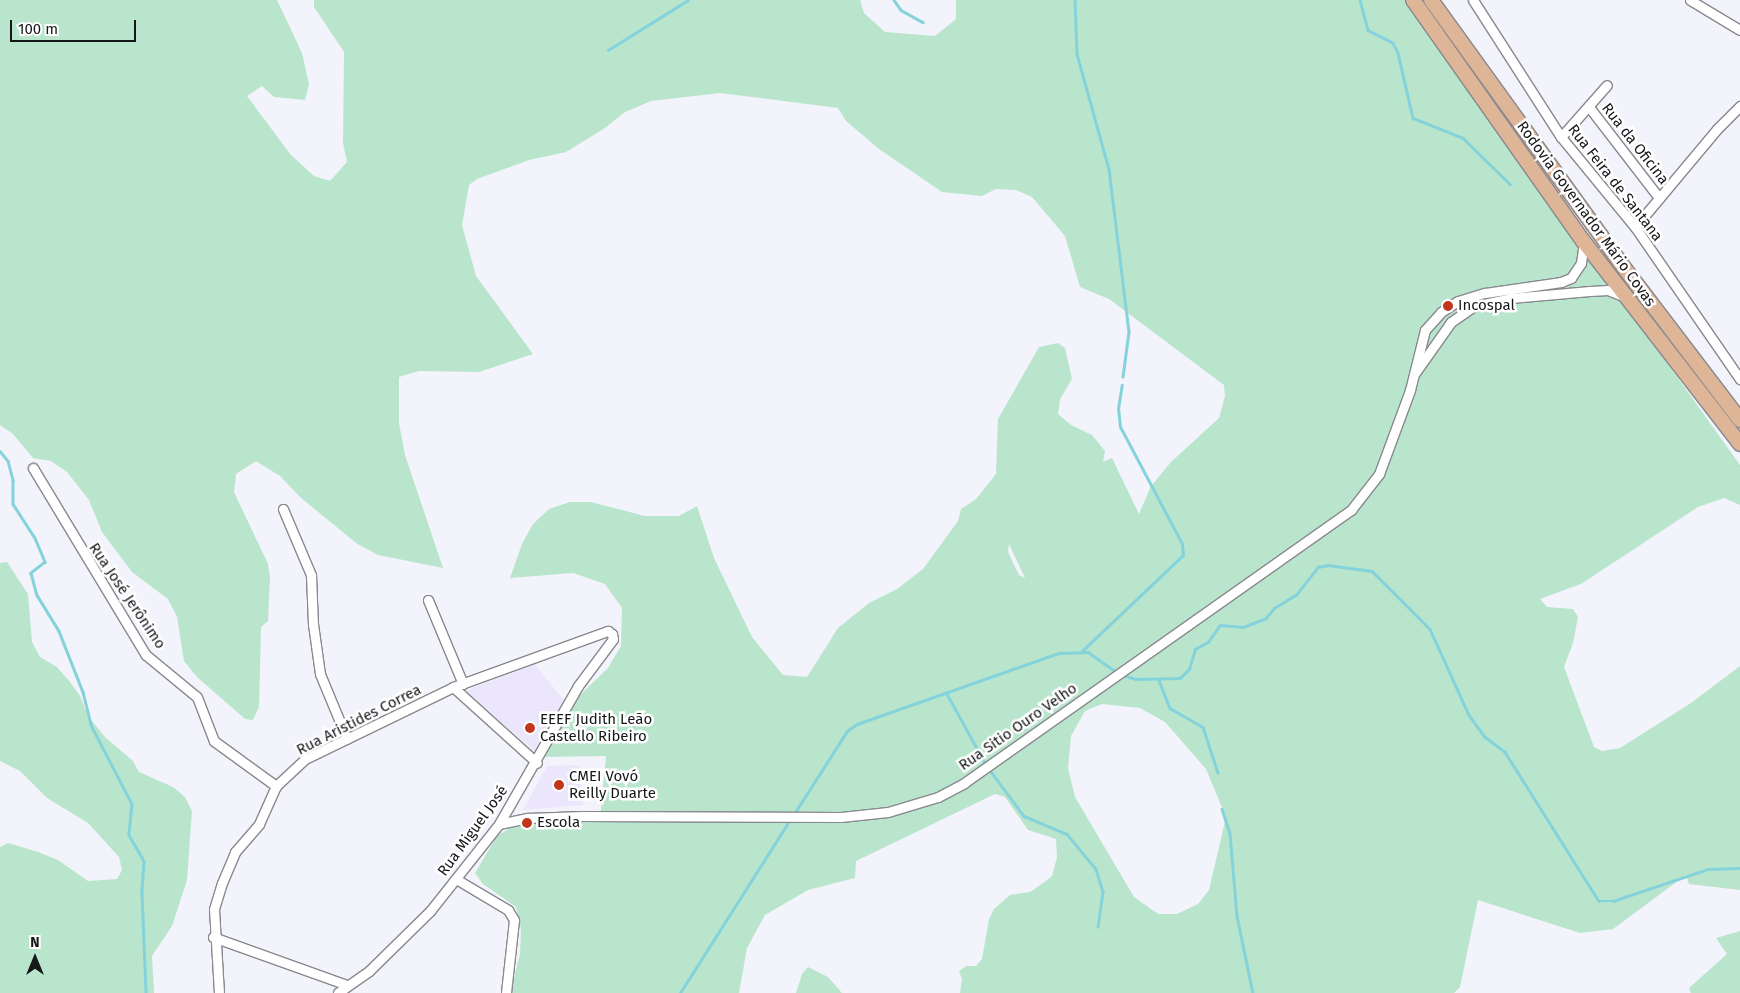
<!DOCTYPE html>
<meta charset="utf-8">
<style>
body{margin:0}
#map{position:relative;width:1740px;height:993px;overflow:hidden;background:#f2f3fb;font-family:"Fira Sans",sans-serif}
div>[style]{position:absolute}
.education>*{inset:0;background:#ece6fc}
.green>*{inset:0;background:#bae5cd}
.stream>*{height:2.5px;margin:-1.25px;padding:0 1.25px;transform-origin:1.25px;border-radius:1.25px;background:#85d3da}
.roads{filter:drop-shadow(1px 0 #88888f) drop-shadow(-1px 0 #88888f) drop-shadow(0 1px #88888f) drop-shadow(0 -1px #88888f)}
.minor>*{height:9px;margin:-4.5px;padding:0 4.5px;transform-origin:4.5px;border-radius:4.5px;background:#fff}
.primary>*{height:14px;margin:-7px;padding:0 7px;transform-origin:7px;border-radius:7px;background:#deb597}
.dots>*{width:14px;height:14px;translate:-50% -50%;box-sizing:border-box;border:2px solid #fff;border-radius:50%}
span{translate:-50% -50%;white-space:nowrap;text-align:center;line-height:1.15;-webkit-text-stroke:5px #fff;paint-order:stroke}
.street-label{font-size:15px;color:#161719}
.poi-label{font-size:15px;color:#161719}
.left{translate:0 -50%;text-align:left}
.north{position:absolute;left:10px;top:933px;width:50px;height:50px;-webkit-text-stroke:4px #fff;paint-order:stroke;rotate:0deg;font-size:14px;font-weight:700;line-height:20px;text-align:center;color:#161719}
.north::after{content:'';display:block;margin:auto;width:18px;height:22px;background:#161719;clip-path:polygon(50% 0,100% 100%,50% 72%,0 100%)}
.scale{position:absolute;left:10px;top:20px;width:126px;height:22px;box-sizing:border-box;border:2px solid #161719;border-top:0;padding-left:6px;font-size:15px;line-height:18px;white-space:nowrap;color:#161719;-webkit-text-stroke:4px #fff;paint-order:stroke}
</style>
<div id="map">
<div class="education">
<div style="clip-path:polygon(535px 664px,565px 702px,538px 754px,466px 691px)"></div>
<div style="clip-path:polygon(579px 765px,583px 805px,523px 810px,547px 766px)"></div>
</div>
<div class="green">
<div style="clip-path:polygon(evenodd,0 0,277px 0,302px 53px,309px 84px,305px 100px,274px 97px,262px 86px,247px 96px,291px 155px,314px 176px,330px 181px,347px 162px,343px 143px,344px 52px,314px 7px,314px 0,860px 0,864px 13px,885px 32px,935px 36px,956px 19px,956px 0,1408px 0,1740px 465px,1740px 505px,1724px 498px,1698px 507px,1581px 584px,1540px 599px,1547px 607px,1573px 609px,1578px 617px,1573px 643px,1564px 667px,1594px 747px,1602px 751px,1620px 748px,1691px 703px,1740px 666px,1740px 890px,1689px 884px,1686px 875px,1613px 929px,1580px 933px,1478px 900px,1460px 987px,1454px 993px,960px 993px,962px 979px,959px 971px,966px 966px,976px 966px,982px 959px,989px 919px,994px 909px,1010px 895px,1030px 892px,1046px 881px,1052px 876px,1057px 857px,1056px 839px,1028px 830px,1005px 797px,995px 794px,856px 861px,855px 878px,808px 890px,765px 915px,747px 948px,739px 993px,510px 993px,520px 954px,521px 929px,516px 907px,483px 884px,475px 873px,497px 836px,510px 828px,553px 820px,600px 819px,606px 756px,537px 757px,576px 699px,608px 668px,621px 646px,622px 608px,605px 584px,573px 573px,510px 578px,522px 544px,533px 524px,549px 509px,570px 502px,591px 502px,645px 516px,679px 516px,697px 506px,714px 558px,752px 637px,783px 675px,807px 677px,838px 628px,869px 603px,897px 589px,923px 569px,958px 521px,961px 509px,976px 499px,996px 474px,998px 419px,1039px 347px,1058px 343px,1065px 348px,1072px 379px,1060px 399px,1058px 414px,1071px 425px,1092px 435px,1105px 451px,1103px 462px,1112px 458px,1139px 514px,1151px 486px,1171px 462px,1219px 418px,1225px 396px,1224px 385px,1109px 299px,1080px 287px,1065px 236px,1032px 197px,1016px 190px,996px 189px,982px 196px,942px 192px,879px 149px,846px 121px,838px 108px,720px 93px,651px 101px,625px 112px,605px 128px,566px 152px,529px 160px,477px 179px,469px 185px,462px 225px,476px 276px,533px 354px,479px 372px,419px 371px,399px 377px,399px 423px,405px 455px,443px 568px,378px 555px,356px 543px,300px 497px,280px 476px,256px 461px,236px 474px,234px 492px,268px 564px,270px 577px,268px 621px,261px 627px,259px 707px,253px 720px,245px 719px,197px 677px,184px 661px,177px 617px,168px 599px,132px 572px,102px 532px,89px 500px,67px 472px,51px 461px,33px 458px,13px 434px,0 425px,0 0,1009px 544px,1025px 578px,1019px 575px,1008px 552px,1009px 544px,0 0,1102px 704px,1140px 708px,1165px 722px,1206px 769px,1226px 817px,1209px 890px,1198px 904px,1177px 914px,1158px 914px,1134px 897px,1075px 797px,1068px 768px,1071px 736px,1085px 711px,1102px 704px)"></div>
<div style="clip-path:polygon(7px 562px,28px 594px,32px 642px,40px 657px,57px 667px,70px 682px,80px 696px,88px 716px,105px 737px,133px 761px,139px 772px,173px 787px,185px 797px,192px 811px,187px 880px,172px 926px,152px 956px,154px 993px,0 993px,0 847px,8px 843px,38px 852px,58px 860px,88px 881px,117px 879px,122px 870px,119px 857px,88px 823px,47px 798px,20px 771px,0 761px,0 563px)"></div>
<div style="clip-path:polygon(1740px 931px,1740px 993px,1691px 993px,1689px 988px,1727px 954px,1716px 938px)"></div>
<div style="clip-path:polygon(808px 967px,828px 977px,842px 993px,796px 993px,802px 974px)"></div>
</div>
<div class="stream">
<div style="left:894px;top:0;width:12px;rotate:55deg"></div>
<div style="left:901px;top:10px;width:25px;rotate:29deg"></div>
<div style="left:1075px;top:0;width:54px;rotate:87.9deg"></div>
<div style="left:1077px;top:54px;width:119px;rotate:74.5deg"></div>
<div style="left:1109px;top:169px;width:164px;rotate:83deg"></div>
<div style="left:1129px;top:332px;width:45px;rotate:97.6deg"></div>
<div style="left:1360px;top:0;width:31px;rotate:75deg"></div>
<div style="left:1368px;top:30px;width:28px;rotate:27deg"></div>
<div style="left:1393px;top:43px;width:11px;rotate:63deg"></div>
<div style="left:1398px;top:53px;width:67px;rotate:77deg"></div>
<div style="left:1413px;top:118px;width:54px;rotate:21.8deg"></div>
<div style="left:1463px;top:138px;width:66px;rotate:44.4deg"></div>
<div style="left:608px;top:50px;width:94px;rotate:-32deg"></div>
<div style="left:0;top:451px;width:13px;rotate:51deg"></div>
<div style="left:8px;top:461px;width:20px;rotate:75deg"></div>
<div style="left:13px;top:480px;width:24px;rotate:90deg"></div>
<div style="left:13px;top:504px;width:40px;rotate:57.1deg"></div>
<div style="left:35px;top:538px;width:26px;rotate:67deg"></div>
<div style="left:45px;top:562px;width:18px;rotate:142deg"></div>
<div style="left:31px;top:573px;width:23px;rotate:75deg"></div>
<div style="left:37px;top:595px;width:42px;rotate:58.6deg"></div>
<div style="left:59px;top:631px;width:66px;rotate:68.5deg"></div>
<div style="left:83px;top:692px;width:34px;rotate:76deg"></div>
<div style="left:91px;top:725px;width:89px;rotate:62.6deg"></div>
<div style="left:132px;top:804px;width:31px;rotate:96deg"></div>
<div style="left:129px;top:835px;width:30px;rotate:60deg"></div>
<div style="left:144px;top:861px;width:31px;rotate:94deg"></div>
<div style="left:142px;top:892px;width:101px;rotate:87.7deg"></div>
<div style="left:1082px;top:651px;width:139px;rotate:-43.5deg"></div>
<div style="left:1183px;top:555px;width:11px;rotate:-95deg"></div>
<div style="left:1182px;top:544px;width:132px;rotate:-117.9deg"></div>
<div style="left:1120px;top:427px;width:18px;rotate:-96deg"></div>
<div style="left:1118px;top:409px;width:24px;rotate:-81deg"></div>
<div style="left:1123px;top:675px;width:14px;rotate:17deg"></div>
<div style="left:1136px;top:679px;width:44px;rotate:-1.3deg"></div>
<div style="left:1180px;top:678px;width:13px;rotate:-45deg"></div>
<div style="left:1189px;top:669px;width:21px;rotate:-73deg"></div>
<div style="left:1195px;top:649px;width:15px;rotate:-28deg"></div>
<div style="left:1208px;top:642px;width:21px;rotate:-55deg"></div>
<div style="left:1220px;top:625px;width:23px;rotate:5deg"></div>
<div style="left:1243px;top:627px;width:25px;rotate:-21deg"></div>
<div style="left:1266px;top:618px;width:13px;rotate:-51deg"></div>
<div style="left:1274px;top:608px;width:26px;rotate:-31deg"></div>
<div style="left:1296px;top:595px;width:36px;rotate:-52deg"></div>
<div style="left:1318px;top:567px;width:10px;rotate:-11deg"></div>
<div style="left:1328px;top:565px;width:44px;rotate:7.8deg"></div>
<div style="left:1372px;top:571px;width:82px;rotate:45deg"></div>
<div style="left:1430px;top:629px;width:94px;rotate:65.6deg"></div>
<div style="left:1469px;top:715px;width:26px;rotate:54deg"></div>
<div style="left:1484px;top:736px;width:26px;rotate:37deg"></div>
<div style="left:1505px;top:752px;width:176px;rotate:57.8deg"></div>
<div style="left:1599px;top:901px;width:14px"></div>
<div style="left:1613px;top:901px;width:100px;rotate:-18.6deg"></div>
<div style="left:1708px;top:869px;width:32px;rotate:-2deg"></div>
<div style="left:1159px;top:680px;width:30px;rotate:69deg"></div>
<div style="left:1170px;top:708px;width:38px;rotate:30deg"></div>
<div style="left:1203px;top:727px;width:48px;rotate:71.9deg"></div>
<div style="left:946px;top:692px;width:81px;rotate:61.2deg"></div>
<div style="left:989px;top:769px;width:59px;rotate:53.3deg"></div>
<div style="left:1024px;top:816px;width:47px;rotate:22.7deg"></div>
<div style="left:1067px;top:834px;width:45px;rotate:50.4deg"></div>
<div style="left:1096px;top:869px;width:24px;rotate:73deg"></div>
<div style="left:1103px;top:892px;width:35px;rotate:98deg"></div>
<div style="left:1222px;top:809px;width:25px;rotate:72deg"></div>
<div style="left:1230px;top:833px;width:83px;rotate:85.2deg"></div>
<div style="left:1237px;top:916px;width:79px;rotate:78.3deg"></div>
<div style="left:794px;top:814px;width:98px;rotate:-57.4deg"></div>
<div style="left:847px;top:731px;width:12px;rotate:-35deg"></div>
<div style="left:857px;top:724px;width:214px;rotate:-19.4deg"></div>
<div style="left:1059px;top:653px;width:29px;rotate:-2deg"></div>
<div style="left:1088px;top:652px;width:33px;rotate:35deg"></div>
<div style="left:680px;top:993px;width:205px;rotate:-57.6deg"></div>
</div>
<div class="roads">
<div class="minor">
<div style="left:1473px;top:0;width:163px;rotate:57.3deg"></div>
<div style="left:1561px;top:137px;width:117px;rotate:50.6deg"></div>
<div style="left:1635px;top:227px;width:185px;rotate:55.4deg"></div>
<div style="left:1690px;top:0;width:58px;rotate:31deg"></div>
<div style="left:1589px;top:107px;width:115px;rotate:52.4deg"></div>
<div style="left:1561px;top:137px;width:69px;rotate:-48.5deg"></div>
<div style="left:1635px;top:227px;width:128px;rotate:-50.1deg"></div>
<div style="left:1717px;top:129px;width:33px;rotate:-45deg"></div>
<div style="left:1415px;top:373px;width:62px;rotate:-54.8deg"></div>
<div style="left:1451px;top:322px;width:28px;rotate:-35deg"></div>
<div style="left:1474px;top:306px;width:38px;rotate:-12deg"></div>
<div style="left:1511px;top:298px;width:79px;rotate:-5.1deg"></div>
<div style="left:1590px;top:291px;width:18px;rotate:-3deg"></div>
<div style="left:1608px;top:290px;width:16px;rotate:22deg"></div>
<div style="left:33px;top:468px;width:218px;rotate:58.9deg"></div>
<div style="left:146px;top:655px;width:66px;rotate:39.5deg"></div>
<div style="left:197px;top:697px;width:47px;rotate:68.9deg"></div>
<div style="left:214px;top:741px;width:77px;rotate:36deg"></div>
<div style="left:283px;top:509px;width:72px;rotate:67deg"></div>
<div style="left:311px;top:575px;width:49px;rotate:87.7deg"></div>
<div style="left:313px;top:624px;width:50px;rotate:82deg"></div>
<div style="left:320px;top:674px;width:70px;rotate:67.4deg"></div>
<div style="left:428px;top:600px;width:91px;rotate:67.4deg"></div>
<div style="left:453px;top:687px;width:113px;rotate:42.1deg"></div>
<div style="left:499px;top:824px;width:30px;rotate:-12deg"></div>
<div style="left:528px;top:818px;width:54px;rotate:-2.1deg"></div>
<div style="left:582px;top:816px;width:259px;rotate:0.2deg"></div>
<div style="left:841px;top:817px;width:47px;rotate:-6.1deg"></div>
<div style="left:888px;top:812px;width:52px;rotate:-16.7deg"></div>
<div style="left:938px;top:797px;width:30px;rotate:-28deg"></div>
<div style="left:964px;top:783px;width:474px;rotate:-35.2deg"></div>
<div style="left:1351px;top:510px;width:46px;rotate:-52.1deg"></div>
<div style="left:1379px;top:474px;width:90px;rotate:-69.7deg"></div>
<div style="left:1410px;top:390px;width:62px;rotate:-76deg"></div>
<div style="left:1425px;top:330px;width:24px;rotate:-48deg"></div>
<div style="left:1441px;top:312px;width:20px;rotate:-33deg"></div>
<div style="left:1458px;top:301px;width:28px;rotate:-17deg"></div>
<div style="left:1485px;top:293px;width:77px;rotate:-8.2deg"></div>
<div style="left:1561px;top:282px;width:11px;rotate:-22deg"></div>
<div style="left:1571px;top:278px;width:18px;rotate:-56deg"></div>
<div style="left:1581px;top:263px;width:21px;rotate:-82deg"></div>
<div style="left:456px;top:879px;width:61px;rotate:30.8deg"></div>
<div style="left:508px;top:910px;width:12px;rotate:59deg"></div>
<div style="left:514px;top:920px;width:73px;rotate:96.3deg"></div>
<div style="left:213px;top:937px;width:142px;rotate:19.7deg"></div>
<div style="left:219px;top:993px;width:84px;rotate:-93.4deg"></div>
<div style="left:214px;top:909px;width:27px;rotate:-73deg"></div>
<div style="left:222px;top:883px;width:34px;rotate:-67deg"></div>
<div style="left:235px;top:852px;width:37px;rotate:-49deg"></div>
<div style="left:259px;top:824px;width:42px;rotate:-65.9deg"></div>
<div style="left:276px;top:786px;width:40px;rotate:-43deg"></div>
<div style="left:305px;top:759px;width:165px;rotate:-25.9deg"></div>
<div style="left:453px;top:687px;width:165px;rotate:-19.9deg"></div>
<div style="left:608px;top:631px;width:5px;rotate:37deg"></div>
<div style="left:612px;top:634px;width:5px;rotate:79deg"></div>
<div style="left:613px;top:639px;width:59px;rotate:126.7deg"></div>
<div style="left:578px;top:686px;width:159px;rotate:119.8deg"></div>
<div style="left:499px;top:824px;width:111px;rotate:128.4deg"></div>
<div style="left:430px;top:911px;width:86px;rotate:135.5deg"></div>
<div style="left:369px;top:971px;width:38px;rotate:145deg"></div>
</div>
<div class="primary">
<div style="left:1413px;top:0;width:296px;rotate:54.8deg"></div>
<div style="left:1584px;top:242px;width:255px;rotate:52.3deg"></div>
<div style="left:1431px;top:0;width:322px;rotate:54.2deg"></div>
<div style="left:1619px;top:261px;width:200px;rotate:52.7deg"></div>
</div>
</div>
<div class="dots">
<div style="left:1448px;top:306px;background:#c1361b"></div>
<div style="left:530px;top:728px;background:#c1361b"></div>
<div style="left:559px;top:785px;background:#c1361b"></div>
<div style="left:527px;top:823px;background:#c1361b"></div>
</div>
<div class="street-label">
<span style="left:1635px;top:144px;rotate:52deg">Rua da Oficina</span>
<span style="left:1615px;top:183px;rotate:52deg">Rua Feira de Santana</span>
<span style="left:1586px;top:214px;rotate:54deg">Rodovia Governador Mário Covas</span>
<span style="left:127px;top:596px;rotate:56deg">Rua José Jerônimo</span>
<span style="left:359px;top:720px;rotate:-27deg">Rua Aristides Correa</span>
<span style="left:1018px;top:727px;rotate:-35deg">Rua Sitio Ouro Velho</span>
<span style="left:473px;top:831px;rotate:-54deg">Rua Miguel José</span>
</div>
<div class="poi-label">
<span class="left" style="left:1458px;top:306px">Incospal</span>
<span class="left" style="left:540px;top:728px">EEEF Judith Leão<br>Castello Ribeiro</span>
<span class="left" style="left:569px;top:785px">CMEI Vovó<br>Reilly Duarte</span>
<span class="left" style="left:537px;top:823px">Escola</span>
</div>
<div class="north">N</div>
<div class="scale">100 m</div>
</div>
